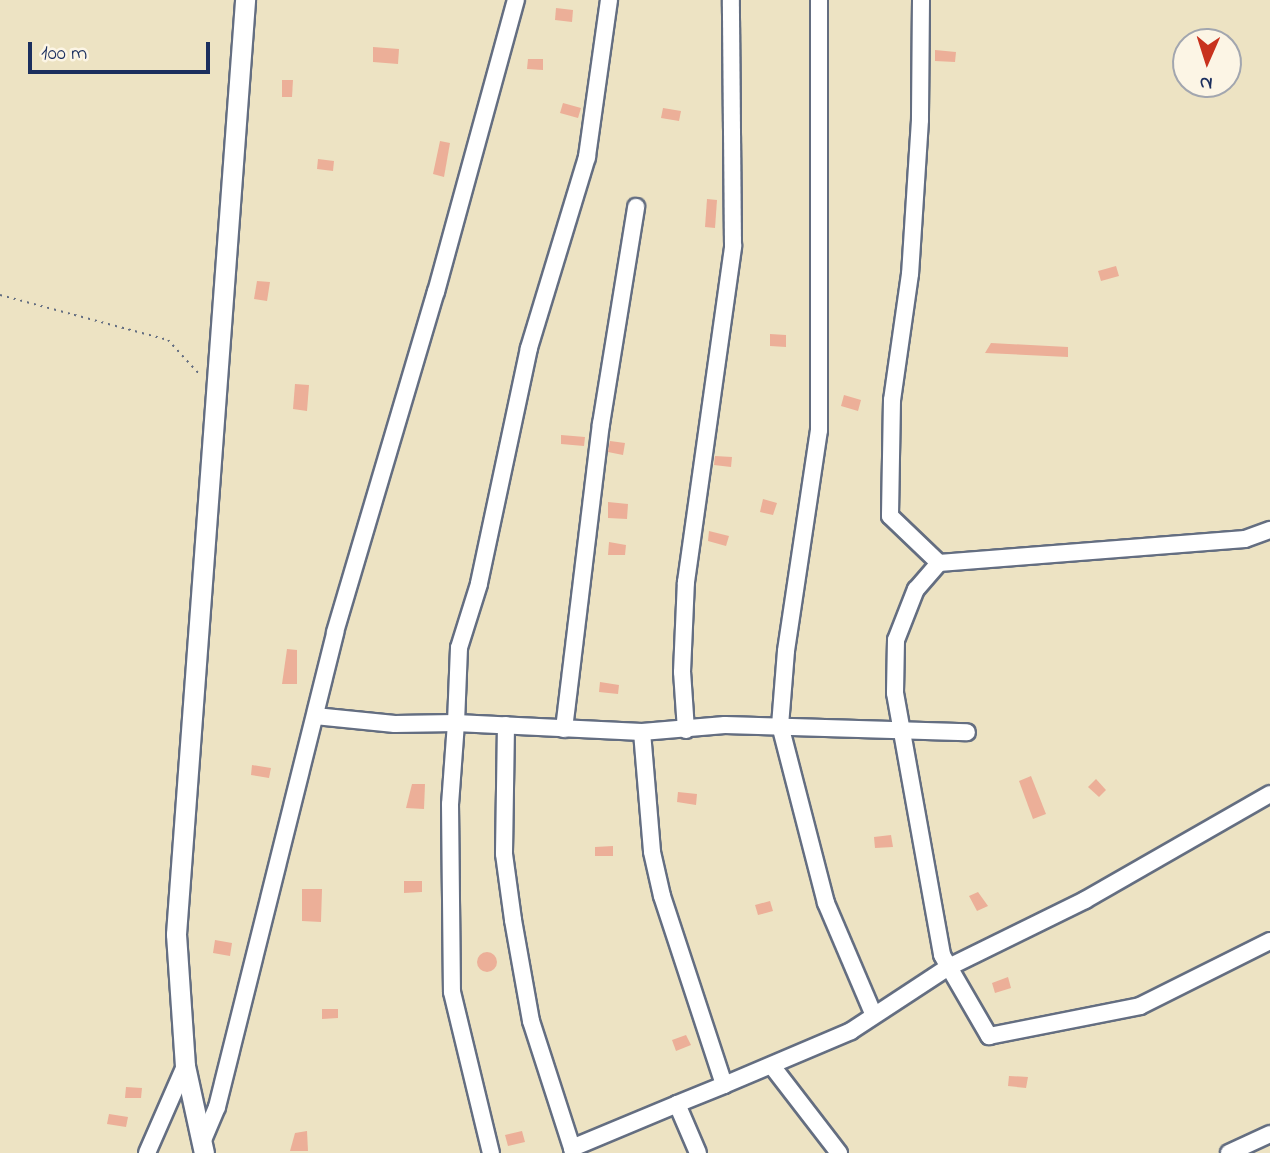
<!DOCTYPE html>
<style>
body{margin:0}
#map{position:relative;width:1270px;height:1153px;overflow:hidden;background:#ede3c3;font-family:"Indie Flower",sans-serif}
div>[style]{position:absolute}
.building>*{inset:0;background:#ecaf98}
.round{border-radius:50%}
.path>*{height:2px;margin-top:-1px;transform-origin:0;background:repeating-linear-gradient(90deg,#646e81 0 2px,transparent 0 7px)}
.roads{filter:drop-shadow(2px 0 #646e81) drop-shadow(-2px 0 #646e81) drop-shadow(0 2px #646e81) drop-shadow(0 -2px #646e81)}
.minor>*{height:16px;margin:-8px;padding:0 8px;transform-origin:8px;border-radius:8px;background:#fff}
.major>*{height:19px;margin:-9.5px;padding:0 9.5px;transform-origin:9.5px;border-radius:9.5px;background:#fff}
span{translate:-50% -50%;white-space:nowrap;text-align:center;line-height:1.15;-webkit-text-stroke:5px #fcf5e5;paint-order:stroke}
.north{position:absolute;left:1172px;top:28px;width:70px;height:70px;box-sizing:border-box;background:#fcf5e5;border:2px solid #a2a6af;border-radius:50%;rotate:183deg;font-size:19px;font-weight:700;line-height:28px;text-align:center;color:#1b2f5e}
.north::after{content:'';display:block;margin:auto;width:24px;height:32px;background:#c8321e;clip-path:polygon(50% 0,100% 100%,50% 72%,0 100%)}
.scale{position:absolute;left:28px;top:42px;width:182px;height:32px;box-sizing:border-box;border:4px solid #1b2f5e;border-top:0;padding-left:9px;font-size:21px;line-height:24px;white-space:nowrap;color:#1b2f5e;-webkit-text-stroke:5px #fcf5e5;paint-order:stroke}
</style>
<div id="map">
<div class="building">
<div style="clip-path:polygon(556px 8px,573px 10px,572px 22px,555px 20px)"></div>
<div style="clip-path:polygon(373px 47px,399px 49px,398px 64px,373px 62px)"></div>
<div style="clip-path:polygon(935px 50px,956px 52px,955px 62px,935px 61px)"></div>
<div style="clip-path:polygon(528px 59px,543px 59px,543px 70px,527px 69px)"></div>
<div style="clip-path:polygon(282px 80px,293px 80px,292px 97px,282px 97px)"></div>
<div style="clip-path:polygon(563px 103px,581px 108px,578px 118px,560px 113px)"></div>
<div style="clip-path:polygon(663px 108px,681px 111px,679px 121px,661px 118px)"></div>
<div style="clip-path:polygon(440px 141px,450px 143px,444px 177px,433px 174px)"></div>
<div style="clip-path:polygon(318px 159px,334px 161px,333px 171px,317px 169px)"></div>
<div style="clip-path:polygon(707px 199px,717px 200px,715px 228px,705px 227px)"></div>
<div style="clip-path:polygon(1116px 266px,1119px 276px,1101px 281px,1098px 271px)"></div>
<div style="clip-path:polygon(257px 281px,270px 282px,267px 301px,254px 299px)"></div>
<div style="clip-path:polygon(770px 334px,786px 335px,786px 347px,770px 346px)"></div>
<div style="clip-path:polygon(991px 343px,1068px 347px,1068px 357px,985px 353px)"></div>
<div style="clip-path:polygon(295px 384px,309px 385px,307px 411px,293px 409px)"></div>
<div style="clip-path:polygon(844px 395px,861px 400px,858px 411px,841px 406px)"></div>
<div style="clip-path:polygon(561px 435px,585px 437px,584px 446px,561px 444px)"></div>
<div style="clip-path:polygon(610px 441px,625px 443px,623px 455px,608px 452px)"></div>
<div style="clip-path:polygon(715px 456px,732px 457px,731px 467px,714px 465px)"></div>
<div style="clip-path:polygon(763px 499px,777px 503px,773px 515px,760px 512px)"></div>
<div style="clip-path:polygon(608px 502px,628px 504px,627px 519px,608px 518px)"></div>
<div style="clip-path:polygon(709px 531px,729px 536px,726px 546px,708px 541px)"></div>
<div style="clip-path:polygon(609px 542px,626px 545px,625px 555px,608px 555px)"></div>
<div style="clip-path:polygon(287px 649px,297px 650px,297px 684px,282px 684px)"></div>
<div style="clip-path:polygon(600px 682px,619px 685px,618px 694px,599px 692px)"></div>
<div style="clip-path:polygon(252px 765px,271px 768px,269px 778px,251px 775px)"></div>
<div style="clip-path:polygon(1031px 776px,1046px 814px,1033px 819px,1019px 781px)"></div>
<div style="clip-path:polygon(1096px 779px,1106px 790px,1099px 797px,1088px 787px)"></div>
<div style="clip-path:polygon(412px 784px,425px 784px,424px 809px,406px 808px)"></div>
<div style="clip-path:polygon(678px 792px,697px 794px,696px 805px,677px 802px)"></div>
<div style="clip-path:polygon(891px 835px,893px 847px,875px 848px,874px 837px)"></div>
<div style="clip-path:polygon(613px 846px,613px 856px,595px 856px,595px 847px)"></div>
<div style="clip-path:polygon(404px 881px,422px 881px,422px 892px,404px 893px)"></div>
<div style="clip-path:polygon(302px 889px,322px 889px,321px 922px,302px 921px)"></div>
<div style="clip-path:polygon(978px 892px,988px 906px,977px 911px,969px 896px)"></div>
<div style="clip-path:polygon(770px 901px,773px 911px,758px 915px,755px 905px)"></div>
<div style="clip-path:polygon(215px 940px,232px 943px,230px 956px,213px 953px)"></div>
<div class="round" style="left:477px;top:952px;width:20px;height:20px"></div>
<div style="clip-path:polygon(1008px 977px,1011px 988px,995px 993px,992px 983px)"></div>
<div style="clip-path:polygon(322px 1009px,338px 1009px,338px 1018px,322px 1019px)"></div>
<div style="clip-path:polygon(686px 1035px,691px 1045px,676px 1051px,672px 1040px)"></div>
<div style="clip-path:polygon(1009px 1076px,1028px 1077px,1026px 1088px,1008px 1086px)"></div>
<div style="clip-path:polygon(126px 1087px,142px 1088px,141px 1098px,125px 1098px)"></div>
<div style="clip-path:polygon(109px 1114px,128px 1117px,126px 1127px,107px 1124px)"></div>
<div style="clip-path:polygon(307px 1131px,308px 1151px,290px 1151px,295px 1133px)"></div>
<div style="clip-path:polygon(522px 1131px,525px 1142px,508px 1146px,505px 1135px)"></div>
</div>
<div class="path">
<div style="left:0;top:295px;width:174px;rotate:15deg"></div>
<div style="left:168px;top:340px;width:49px;rotate:47.5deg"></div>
</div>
<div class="roads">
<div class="minor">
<div style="left:609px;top:0;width:159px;rotate:98deg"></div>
<div style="left:587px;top:157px;width:200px;rotate:106.9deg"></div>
<div style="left:529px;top:348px;width:241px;rotate:102deg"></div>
<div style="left:479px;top:584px;width:67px;rotate:107.4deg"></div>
<div style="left:459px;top:648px;width:75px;rotate:92.3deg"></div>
<div style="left:456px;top:723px;width:186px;rotate:2.8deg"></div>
<div style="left:642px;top:732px;width:120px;rotate:85.2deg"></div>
<div style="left:652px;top:852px;width:45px;rotate:77.2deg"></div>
<div style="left:662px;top:896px;width:199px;rotate:71.8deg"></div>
<div style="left:724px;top:1085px;width:51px;rotate:158deg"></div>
<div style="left:819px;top:0;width:430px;rotate:90deg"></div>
<div style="left:819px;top:430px;width:223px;rotate:98.5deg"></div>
<div style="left:786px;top:651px;width:74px;rotate:94.6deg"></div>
<div style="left:780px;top:725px;width:184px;rotate:75.5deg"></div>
<div style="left:826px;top:903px;width:120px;rotate:66.9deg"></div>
<div style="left:921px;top:0;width:120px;rotate:90.5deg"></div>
<div style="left:920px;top:120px;width:154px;rotate:93.7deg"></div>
<div style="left:910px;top:274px;width:127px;rotate:98.1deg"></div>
<div style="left:892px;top:400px;width:116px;rotate:91deg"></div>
<div style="left:890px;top:516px;width:68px;rotate:43.8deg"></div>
<div style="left:939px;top:563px;width:307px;rotate:-4.5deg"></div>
<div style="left:1245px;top:539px;width:27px;rotate:-20deg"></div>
<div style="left:939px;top:563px;width:35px;rotate:131deg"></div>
<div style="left:916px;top:589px;width:55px;rotate:111.4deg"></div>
<div style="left:896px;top:640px;width:53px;rotate:91.1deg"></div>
<div style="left:895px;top:693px;width:266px;rotate:79.8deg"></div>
<div style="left:942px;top:955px;width:94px;rotate:59.9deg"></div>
<div style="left:989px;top:1036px;width:154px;rotate:-11.2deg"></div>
<div style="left:1140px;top:1006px;width:145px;rotate:-26.6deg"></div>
<div style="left:315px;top:716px;width:80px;rotate:5.7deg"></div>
<div style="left:395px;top:724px;width:61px;rotate:-0.9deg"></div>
<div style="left:456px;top:723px;width:81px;rotate:94.2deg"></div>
<div style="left:450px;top:804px;width:188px;rotate:89.4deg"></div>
<div style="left:452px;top:992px;width:166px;rotate:76.4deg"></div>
<div style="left:506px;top:725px;width:129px;rotate:90.9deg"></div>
<div style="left:504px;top:854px;width:67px;rotate:82.2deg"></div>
<div style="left:513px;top:920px;width:103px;rotate:79.9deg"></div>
<div style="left:531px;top:1021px;width:133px;rotate:72.1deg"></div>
<div style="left:564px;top:729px;width:307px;rotate:-83.1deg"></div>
<div style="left:601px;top:424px;width:220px;rotate:-80.8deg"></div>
<div style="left:686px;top:730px;width:58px;rotate:-93.9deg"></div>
<div style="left:682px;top:672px;width:90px;rotate:-87.5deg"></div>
<div style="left:686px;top:582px;width:339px;rotate:-82deg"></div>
<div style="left:733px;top:246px;width:246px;rotate:-90.5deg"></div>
<div style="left:642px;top:732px;width:83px;rotate:-4.8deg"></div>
<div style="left:725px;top:725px;width:242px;rotate:1.7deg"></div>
<div style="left:772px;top:1066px;width:110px;rotate:52.4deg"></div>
<div style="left:724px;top:1085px;width:138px;rotate:-23deg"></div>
<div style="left:851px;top:1031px;width:115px;rotate:-33.3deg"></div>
<div style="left:947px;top:968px;width:154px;rotate:-26.2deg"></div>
<div style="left:1085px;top:900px;width:213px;rotate:-29.8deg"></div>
<div style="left:203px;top:1140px;width:36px;rotate:-67deg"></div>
<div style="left:217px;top:1107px;width:489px;rotate:-76deg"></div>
<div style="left:335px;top:632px;width:355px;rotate:-73.5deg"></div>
<div style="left:436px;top:292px;width:303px;rotate:-74.7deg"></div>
<div style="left:147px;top:1153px;width:95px;rotate:-66.4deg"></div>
<div style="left:573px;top:1153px;width:5px;rotate:-101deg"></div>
<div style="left:572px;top:1148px;width:114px;rotate:-22.7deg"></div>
<div style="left:677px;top:1104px;width:53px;rotate:66.8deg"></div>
<div style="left:1229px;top:1153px;width:45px;rotate:-24.9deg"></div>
</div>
<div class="major">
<div style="left:204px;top:1153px;width:89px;rotate:-102.3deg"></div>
<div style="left:185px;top:1066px;width:132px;rotate:-93.9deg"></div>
<div style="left:176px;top:934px;width:937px;rotate:-85.77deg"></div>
</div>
</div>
<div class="north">N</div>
<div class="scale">100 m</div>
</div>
